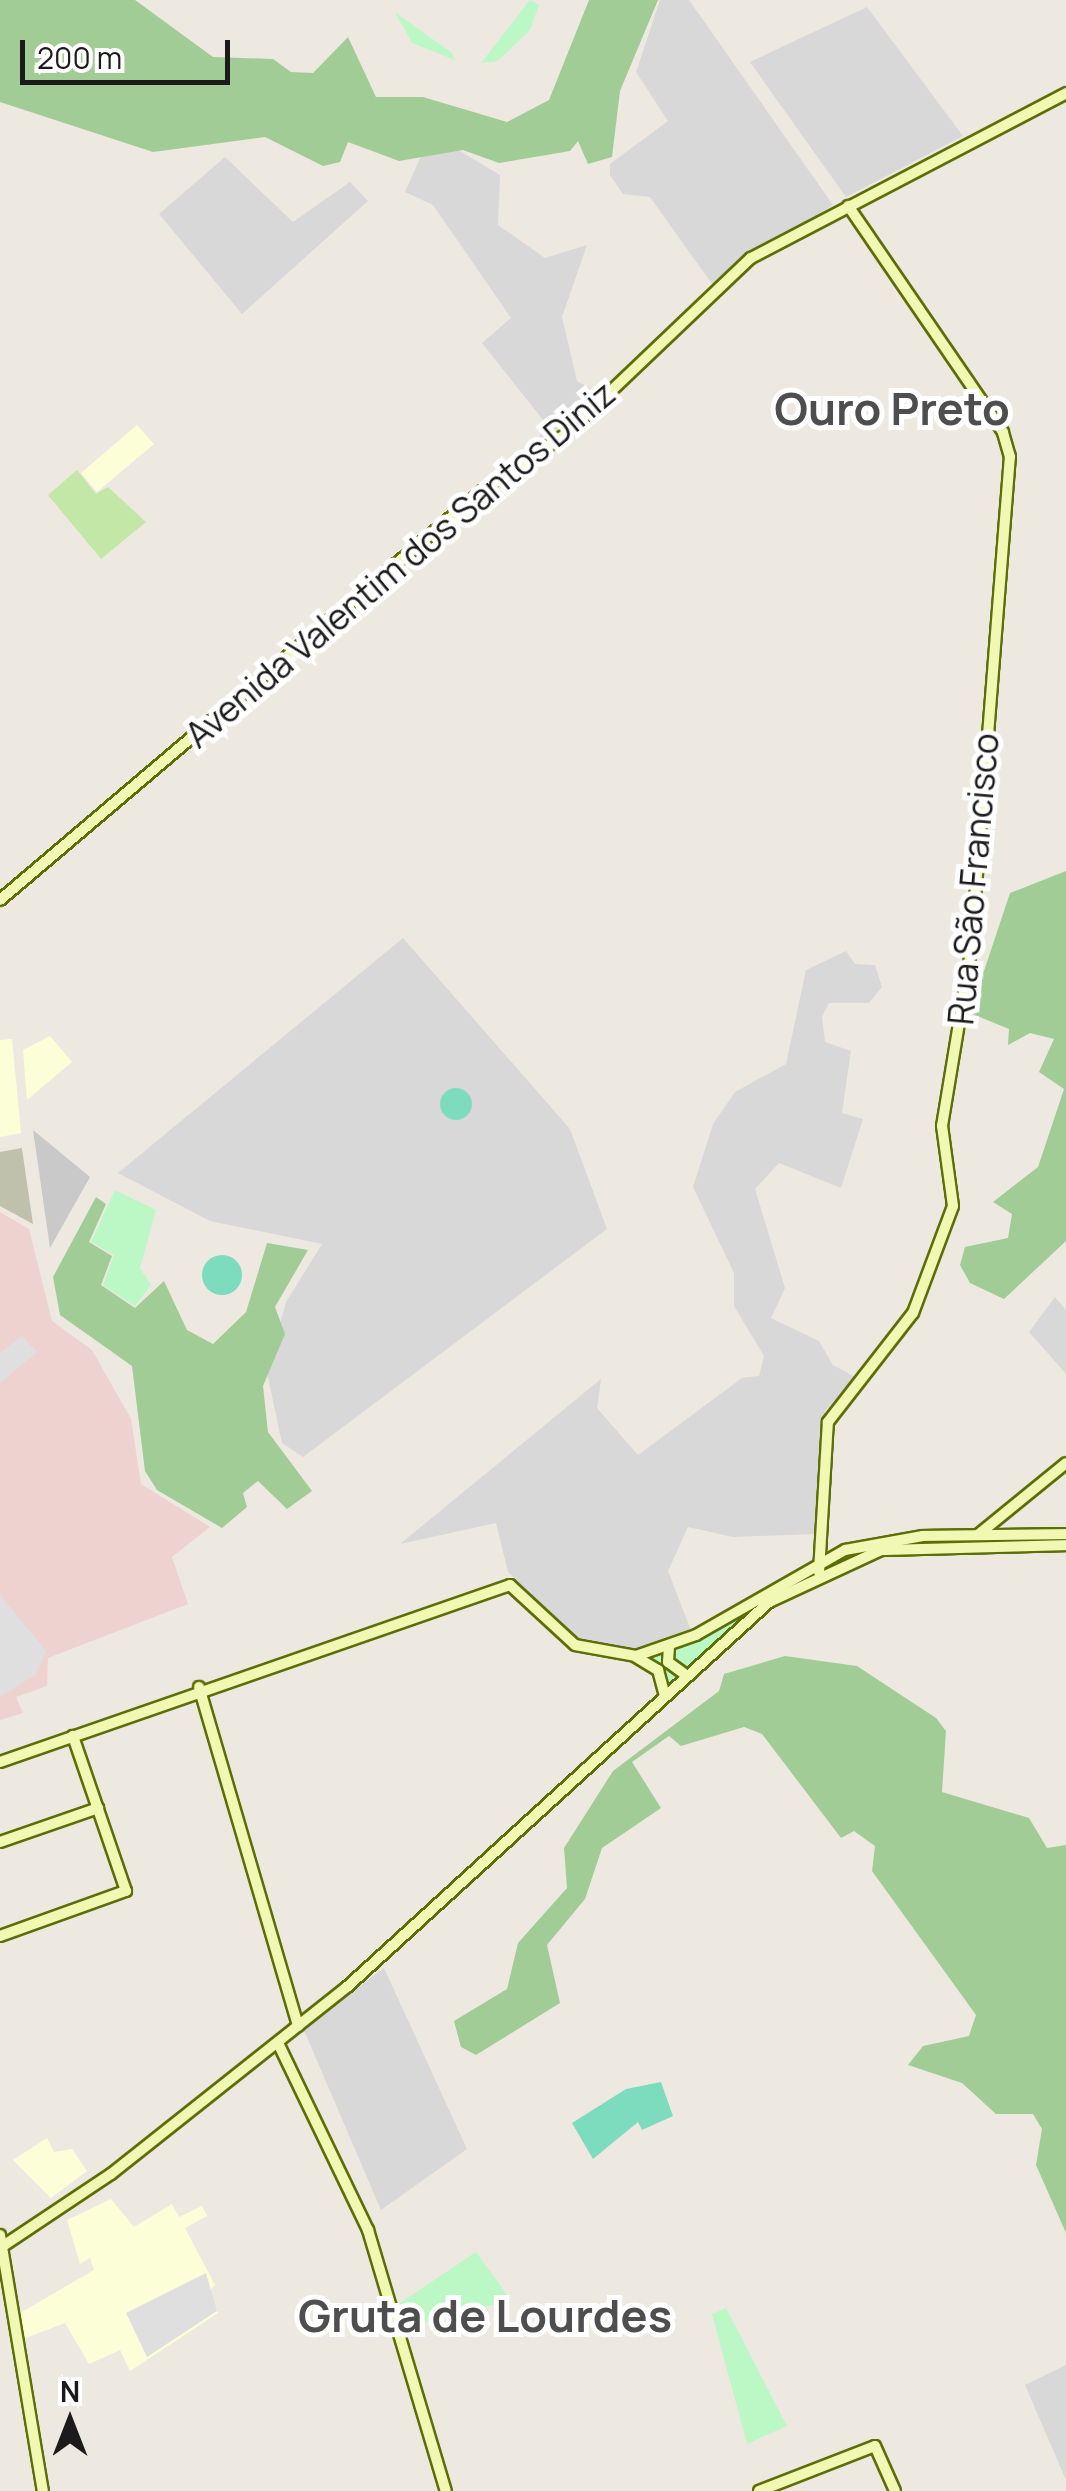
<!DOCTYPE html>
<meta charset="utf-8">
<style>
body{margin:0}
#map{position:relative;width:1066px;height:2491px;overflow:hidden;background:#ede9e1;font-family:Manrope,sans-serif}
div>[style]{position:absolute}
.residential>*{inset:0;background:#d9d8d8}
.commercial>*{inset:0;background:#eed2cf}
.education>*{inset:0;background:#fcfed8}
.religious>*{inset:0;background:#c9c9c9}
.construction>*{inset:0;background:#bfc1ac}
.grass>*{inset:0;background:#c2e7a6}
.forest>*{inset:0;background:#a2cc95}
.park>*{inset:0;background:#bcf8c5}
.pitch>*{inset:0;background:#7edcbe}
.round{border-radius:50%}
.parking>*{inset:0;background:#dfdfdf}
.roads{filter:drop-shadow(2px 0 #5c6e06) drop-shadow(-2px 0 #5c6e06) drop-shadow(0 2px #5c6e06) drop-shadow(0 -2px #5c6e06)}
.secondary>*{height:10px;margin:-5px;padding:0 5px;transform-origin:5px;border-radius:5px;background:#f0f8b3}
span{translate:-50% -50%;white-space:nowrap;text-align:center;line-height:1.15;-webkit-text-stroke:10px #fff;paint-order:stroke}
.street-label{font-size:35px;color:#1b1b1b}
.district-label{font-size:45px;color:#4e4e4e;font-weight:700}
.north{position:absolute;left:20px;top:2371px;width:100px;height:100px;-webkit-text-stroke:8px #fff;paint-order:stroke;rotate:0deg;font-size:28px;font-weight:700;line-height:40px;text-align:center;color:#1b1b1b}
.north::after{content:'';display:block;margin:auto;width:35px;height:45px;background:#1b1b1b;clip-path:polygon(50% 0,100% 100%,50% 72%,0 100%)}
.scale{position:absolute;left:20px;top:40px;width:210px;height:45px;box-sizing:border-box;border:5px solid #1b1b1b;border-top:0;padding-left:12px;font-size:30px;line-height:35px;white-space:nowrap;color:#1b1b1b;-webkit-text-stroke:8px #fff;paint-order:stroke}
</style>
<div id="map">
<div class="residential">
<div style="clip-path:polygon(660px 0,689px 0,833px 205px,712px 284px,650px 197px,623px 194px,610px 175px,610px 164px,668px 121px,636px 72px)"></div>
<div style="clip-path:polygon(867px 7px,963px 136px,846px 197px,750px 62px)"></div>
<div style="clip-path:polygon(453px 147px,500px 175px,498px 225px,545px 258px,587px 245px,562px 317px,577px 381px,605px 396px,547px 437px,539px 437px,547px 425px,482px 343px,511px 318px,433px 205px,405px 192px,420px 158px)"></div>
<div style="clip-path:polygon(225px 157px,293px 222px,350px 182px,368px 201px,242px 314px,159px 214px)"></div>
<div style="clip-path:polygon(403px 938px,570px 1129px,607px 1229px,303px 1457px,282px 1443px,267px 1373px,286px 1302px,322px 1244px,210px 1221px,118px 1173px)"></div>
<div style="clip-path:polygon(846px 951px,855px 964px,875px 965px,882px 987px,869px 1003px,829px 1003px,822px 1017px,825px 1042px,851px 1051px,842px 1113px,863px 1119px,841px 1188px,779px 1163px,755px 1189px,785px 1288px,771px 1318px,819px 1341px,833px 1365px,855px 1377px,825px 1411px,815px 1534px,733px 1537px,688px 1527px,668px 1571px,692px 1633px,617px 1655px,587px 1649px,508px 1572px,496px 1523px,400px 1544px,601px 1379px,597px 1408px,638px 1455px,742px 1378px,759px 1376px,764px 1356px,734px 1306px,734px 1273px,693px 1187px,713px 1124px,735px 1092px,786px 1064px,806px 970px)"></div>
<div style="clip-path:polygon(1055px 1297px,1066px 1310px,1066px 1374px,1029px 1332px)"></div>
<div style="clip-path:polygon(384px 1968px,467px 2149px,381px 2210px,303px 2028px)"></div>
<div style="clip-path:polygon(1066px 2365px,1066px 2480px,1025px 2385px)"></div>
</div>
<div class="commercial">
<div style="clip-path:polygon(0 1212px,29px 1229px,52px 1321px,92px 1350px,131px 1419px,141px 1484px,210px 1527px,172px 1557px,188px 1604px,48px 1658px,47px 1686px,16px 1697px,23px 1713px,0 1720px)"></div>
</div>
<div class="education">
<div style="clip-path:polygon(137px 425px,154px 444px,97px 492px,81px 473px)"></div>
<div style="clip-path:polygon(50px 1036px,72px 1062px,27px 1100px,23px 1050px)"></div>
<div style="clip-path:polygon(12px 1039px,21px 1133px,0 1137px,0 1040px)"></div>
<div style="clip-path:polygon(47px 2138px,54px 2152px,72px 2149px,87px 2171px,51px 2198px,13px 2160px)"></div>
<div style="clip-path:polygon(111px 2199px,134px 2227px,172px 2204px,179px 2217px,202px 2206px,207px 2216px,185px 2228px,215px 2285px,208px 2292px,218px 2313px,130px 2371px,120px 2350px,89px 2364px,65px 2323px,18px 2341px,20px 2313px,94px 2270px,90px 2258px,80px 2264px,67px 2220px)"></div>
</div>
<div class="religious">
<div style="clip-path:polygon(33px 1130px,90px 1177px,50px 1248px)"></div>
</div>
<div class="construction">
<div style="clip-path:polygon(22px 1148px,22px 1149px,33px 1224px,0 1206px,0 1152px)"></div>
</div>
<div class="grass">
<div style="clip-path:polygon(77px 470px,96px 494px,108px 487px,146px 522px,101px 559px,48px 495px)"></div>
</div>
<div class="forest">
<div style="clip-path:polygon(0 0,135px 0,213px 57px,273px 59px,291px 72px,313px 73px,348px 37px,376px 97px,423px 97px,507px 122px,549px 100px,589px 0,658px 0,620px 91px,612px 157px,588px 164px,578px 141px,570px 151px,499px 163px,463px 150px,399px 161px,348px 142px,340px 162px,323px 166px,265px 137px,153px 152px,0 102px)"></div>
<div style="clip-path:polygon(1066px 871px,1066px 1241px,1004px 1299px,970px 1283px,960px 1265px,965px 1247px,1008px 1238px,1012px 1214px,993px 1202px,1038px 1167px,1064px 1089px,1039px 1072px,1054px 1039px,1030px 1033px,1008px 1045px,1009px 1029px,970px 1013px,1010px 893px)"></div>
<div style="clip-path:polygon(96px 1197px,106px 1204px,89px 1242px,112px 1256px,101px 1285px,135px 1308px,164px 1281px,187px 1330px,213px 1344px,246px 1312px,267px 1243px,308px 1250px,275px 1307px,285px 1334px,263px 1386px,268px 1432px,312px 1491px,287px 1509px,258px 1481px,243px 1493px,247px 1507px,222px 1528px,157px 1490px,145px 1471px,132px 1366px,60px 1315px,53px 1277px)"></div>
<div style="clip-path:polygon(785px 1656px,857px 1666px,936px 1718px,946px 1731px,942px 1792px,1029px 1818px,1047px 1848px,1066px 1845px,1066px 2233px,1036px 2165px,1042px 2129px,1033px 2114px,996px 2114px,962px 2083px,908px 2065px,923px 2046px,969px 2036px,976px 2015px,872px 1871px,875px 1846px,854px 1831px,841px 1838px,762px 1734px,744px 1727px,681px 1746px,669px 1736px,632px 1762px,661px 1808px,602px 1848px,585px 1899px,547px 1945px,560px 2003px,476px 2055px,461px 2047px,454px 2021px,507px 1989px,518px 1943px,567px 1888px,564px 1848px,613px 1771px,719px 1691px,724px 1674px)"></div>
</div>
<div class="park">
<div style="clip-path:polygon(530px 0,539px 5px,530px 30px,498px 61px,481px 63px)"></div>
<div style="clip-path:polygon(395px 12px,452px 53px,455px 60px,412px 43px)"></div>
<div style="clip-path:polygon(115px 1190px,156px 1210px,140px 1268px,151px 1285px,135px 1306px,103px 1285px,114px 1255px,91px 1242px)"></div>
<div style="clip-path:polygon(743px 1615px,657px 1698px,656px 1678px,630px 1661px)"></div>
<div style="clip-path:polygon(476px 2252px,511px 2300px,400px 2329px,394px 2307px)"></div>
<div style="clip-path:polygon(726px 2308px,787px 2426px,747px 2444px,712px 2314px)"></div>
</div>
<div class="pitch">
<div class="round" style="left:440px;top:1088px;width:32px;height:32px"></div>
<div class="round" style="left:202px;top:1255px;width:40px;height:40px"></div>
<div style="clip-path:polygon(661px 2082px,673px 2116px,642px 2130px,638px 2122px,593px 2159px,572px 2123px,626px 2089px)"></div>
</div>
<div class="parking">
<div style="clip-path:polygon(22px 1336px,37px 1352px,0 1383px,0 1353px)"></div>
<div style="clip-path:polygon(0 1595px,46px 1651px,36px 1674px,0 1697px)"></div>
<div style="clip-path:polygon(206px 2273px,217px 2311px,147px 2357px,126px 2313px)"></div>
</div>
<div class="roads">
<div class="secondary">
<div style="left:0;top:900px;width:632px;rotate:-40.32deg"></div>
<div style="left:482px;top:491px;width:102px;rotate:-34.2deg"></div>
<div style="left:566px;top:434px;width:255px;rotate:-43.6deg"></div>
<div style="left:751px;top:258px;width:356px;rotate:-27.6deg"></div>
<div style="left:979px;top:1534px;width:112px;rotate:-39.2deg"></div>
<div style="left:819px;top:1572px;width:150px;rotate:-86.6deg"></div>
<div style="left:828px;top:1422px;width:138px;rotate:-52.1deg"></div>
<div style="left:913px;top:1313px;width:114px;rotate:-69.5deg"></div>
<div style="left:953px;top:1206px;width:81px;rotate:-97.8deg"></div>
<div style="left:942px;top:1126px;width:177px;rotate:-80.6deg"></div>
<div style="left:971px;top:951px;width:496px;rotate:-85.5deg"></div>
<div style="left:1010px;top:457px;width:26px;rotate:-106deg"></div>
<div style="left:1003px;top:432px;width:274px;rotate:-124.4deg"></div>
<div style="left:669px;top:1647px;width:15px;rotate:94deg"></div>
<div style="left:668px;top:1662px;width:19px;rotate:36deg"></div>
<div style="left:636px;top:1657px;width:26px;rotate:31deg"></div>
<div style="left:658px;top:1670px;width:24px;rotate:75deg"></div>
<div style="left:199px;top:1687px;width:353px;rotate:73.7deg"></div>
<div style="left:0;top:1762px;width:540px;rotate:-19.14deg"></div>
<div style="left:510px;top:1585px;width:88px;rotate:42.7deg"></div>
<div style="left:575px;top:1645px;width:62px;rotate:10.2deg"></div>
<div style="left:636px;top:1656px;width:64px;rotate:-19.3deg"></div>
<div style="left:696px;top:1635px;width:172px;rotate:-29.7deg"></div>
<div style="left:845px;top:1550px;width:79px;rotate:-10.2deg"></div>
<div style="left:923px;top:1536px;width:143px;rotate:-0.8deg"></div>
<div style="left:0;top:1842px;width:104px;rotate:-19.1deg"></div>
<div style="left:0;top:1936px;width:134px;rotate:-19.7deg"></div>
<div style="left:126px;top:1891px;width:164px;rotate:-108.9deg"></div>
<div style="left:278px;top:2043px;width:208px;rotate:64.3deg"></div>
<div style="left:368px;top:2230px;width:272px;rotate:73.4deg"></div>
<div style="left:0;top:2235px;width:260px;rotate:80.5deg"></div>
<div style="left:0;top:2248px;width:133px;rotate:-33.7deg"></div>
<div style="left:111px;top:2174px;width:301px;rotate:-38.4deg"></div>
<div style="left:347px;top:1987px;width:571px;rotate:-42.37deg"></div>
<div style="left:769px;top:1602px;width:123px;rotate:-24.9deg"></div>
<div style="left:881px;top:1550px;width:185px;rotate:-1.5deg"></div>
<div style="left:759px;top:2491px;width:124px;rotate:-21.2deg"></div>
<div style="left:875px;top:2446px;width:49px;rotate:66deg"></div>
</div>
</div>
<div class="street-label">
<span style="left:400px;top:564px;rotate:-40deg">Avenida Valentim dos Santos Diniz</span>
<span style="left:973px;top:879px;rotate:-85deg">Rua São Francisco</span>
</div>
<div class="district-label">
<span style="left:892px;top:409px">Ouro Preto</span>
<span style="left:485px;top:2316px">Gruta de Lourdes</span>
</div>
<div class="north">N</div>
<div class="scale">200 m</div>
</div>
